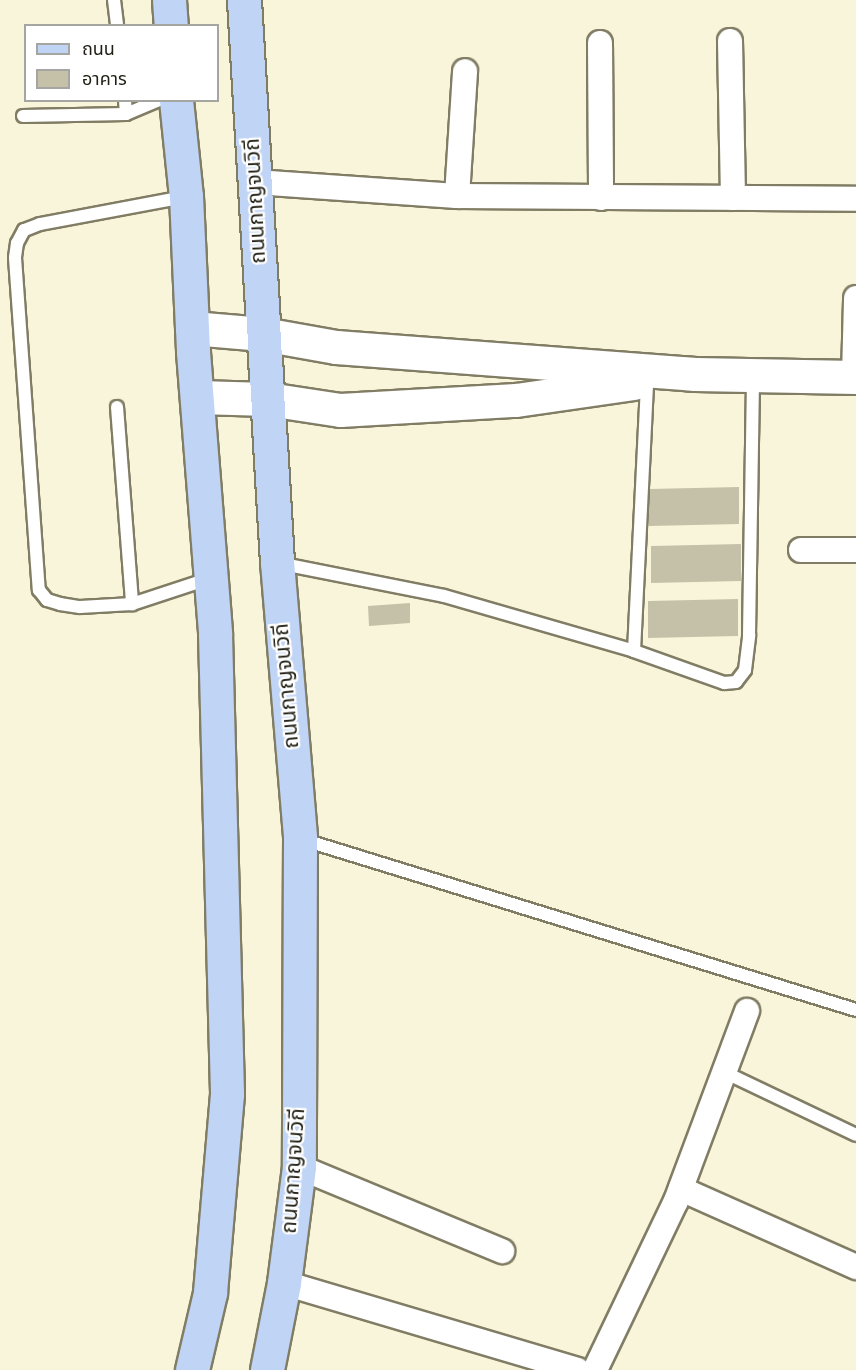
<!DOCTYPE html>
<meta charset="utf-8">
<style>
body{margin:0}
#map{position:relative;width:856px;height:1370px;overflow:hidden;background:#f9f5db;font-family:Spectral,"Noto Sans Thai",serif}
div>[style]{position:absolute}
.building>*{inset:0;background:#c5c1a8}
.roads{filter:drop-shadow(2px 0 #817d65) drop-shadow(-2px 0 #817d65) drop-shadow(0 2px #817d65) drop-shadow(0 -2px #817d65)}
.service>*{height:12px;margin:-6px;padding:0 6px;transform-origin:6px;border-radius:6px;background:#fff}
.minor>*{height:24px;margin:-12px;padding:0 12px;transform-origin:12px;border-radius:12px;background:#fff}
.secondary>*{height:33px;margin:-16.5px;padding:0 16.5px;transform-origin:16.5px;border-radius:16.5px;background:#fff}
.primary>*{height:33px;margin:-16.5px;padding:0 16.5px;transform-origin:16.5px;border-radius:16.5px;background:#c0d4f6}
span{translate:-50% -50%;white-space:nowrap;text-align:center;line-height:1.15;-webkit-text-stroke:4.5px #fff;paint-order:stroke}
.street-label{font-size:21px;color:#1f1e14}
.legend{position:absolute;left:24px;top:24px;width:195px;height:78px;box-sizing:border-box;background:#fff;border:2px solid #a5a5a1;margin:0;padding:8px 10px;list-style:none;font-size:18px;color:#1f1e14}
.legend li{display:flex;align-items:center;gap:12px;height:30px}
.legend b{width:30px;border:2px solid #a5a5a1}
</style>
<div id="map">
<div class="building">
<div style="clip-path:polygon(739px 487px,739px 524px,649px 526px,649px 489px)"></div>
<div style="clip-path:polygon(741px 544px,741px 581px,651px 583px,651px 546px)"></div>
<div style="clip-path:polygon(738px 599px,738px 636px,648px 638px,648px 601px)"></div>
<div style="clip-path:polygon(410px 603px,410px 623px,369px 626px,368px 606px)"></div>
</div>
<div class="roads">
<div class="service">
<div style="left:114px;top:0;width:26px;rotate:83deg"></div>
<div style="left:125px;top:100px;width:14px;rotate:86deg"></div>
<div style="left:23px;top:116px;width:103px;rotate:-1.1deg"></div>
<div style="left:126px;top:114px;width:36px;rotate:-23deg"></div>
<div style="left:184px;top:197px;width:147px;rotate:169.4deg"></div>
<div style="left:40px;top:224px;width:17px;rotate:159deg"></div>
<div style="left:24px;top:230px;width:15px;rotate:118deg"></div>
<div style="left:17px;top:243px;width:15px;rotate:98deg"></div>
<div style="left:15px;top:258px;width:333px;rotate:85.9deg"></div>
<div style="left:39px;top:590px;width:13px;rotate:51deg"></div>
<div style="left:47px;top:600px;width:14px;rotate:17deg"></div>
<div style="left:60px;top:604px;width:20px;rotate:9deg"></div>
<div style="left:80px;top:607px;width:52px;rotate:-3.3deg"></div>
<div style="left:132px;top:604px;width:80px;rotate:-18.2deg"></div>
<div style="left:117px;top:407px;width:198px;rotate:85.6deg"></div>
<div style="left:278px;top:563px;width:169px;rotate:11.2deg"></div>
<div style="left:444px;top:596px;width:198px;rotate:16.1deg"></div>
<div style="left:634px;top:651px;width:96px;rotate:19.6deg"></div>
<div style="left:724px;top:683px;width:12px;rotate:-5deg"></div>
<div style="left:736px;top:682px;width:15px;rotate:-53deg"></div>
<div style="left:745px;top:670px;width:35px;rotate:-83deg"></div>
<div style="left:749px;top:635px;width:259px;rotate:-89.1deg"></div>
<div style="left:634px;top:651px;width:270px;rotate:-87.2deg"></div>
<div style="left:301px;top:839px;width:581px;rotate:17.12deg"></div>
<div style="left:724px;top:1072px;width:146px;rotate:25.5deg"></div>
</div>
<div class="minor">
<div style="left:730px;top:41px;width:157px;rotate:88.9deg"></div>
<div style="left:600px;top:43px;width:155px;rotate:89.6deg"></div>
<div style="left:255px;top:182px;width:202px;rotate:4deg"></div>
<div style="left:457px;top:196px;width:399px;rotate:0.4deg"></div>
<div style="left:457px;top:196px;width:125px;rotate:-86.3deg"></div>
<div style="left:854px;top:377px;width:79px;rotate:-88.5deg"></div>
<div style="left:801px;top:550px;width:55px"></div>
<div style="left:299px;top:1167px;width:220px;rotate:22.5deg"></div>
<div style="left:681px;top:1189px;width:192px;rotate:24deg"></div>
<div style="left:284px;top:1283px;width:306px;rotate:16.5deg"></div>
<div style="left:595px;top:1370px;width:187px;rotate:-64.4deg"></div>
<div style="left:676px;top:1201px;width:203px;rotate:-69.5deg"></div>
</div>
<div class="secondary">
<div style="left:192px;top:328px;width:71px;rotate:4.8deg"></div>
<div style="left:263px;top:334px;width:74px;rotate:10.1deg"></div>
<div style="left:336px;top:347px;width:360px;rotate:4.3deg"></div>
<div style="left:695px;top:374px;width:161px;rotate:1.1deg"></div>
<div style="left:197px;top:397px;width:71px;rotate:1.6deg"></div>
<div style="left:268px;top:399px;width:73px;rotate:8.7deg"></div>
<div style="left:340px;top:410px;width:176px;rotate:-3.3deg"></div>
<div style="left:516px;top:400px;width:119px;rotate:-8.2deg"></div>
</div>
<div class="primary">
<div style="left:169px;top:0;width:26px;rotate:86deg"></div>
<div style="left:244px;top:0;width:563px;rotate:86.64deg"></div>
<div style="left:277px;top:562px;width:277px;rotate:85.2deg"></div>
<div style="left:300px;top:838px;width:329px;rotate:90.2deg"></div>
<div style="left:299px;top:1167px;width:117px;rotate:97.4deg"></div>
<div style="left:284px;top:1283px;width:89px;rotate:101.1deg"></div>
<div style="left:176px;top:100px;width:97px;rotate:84.1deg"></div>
<div style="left:186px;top:196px;width:156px;rotate:87.4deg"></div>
<div style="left:193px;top:352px;width:283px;rotate:85.5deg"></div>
<div style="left:215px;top:634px;width:460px;rotate:88.5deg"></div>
<div style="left:227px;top:1094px;width:200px;rotate:94.9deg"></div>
<div style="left:210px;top:1293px;width:79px;rotate:103.2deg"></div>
</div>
</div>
<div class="street-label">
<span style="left:256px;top:201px;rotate:-93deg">ถนนกาญจนวิถี</span>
<span style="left:287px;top:686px;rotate:-95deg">ถนนกาญจนวิถี</span>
<span style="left:294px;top:1171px;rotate:-86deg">ถนนกาญจนวิถี</span>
</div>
<ul class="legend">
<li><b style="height:8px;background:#c0d4f6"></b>ถนน</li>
<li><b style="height:16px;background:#c5c1a8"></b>อาคาร</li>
</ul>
</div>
